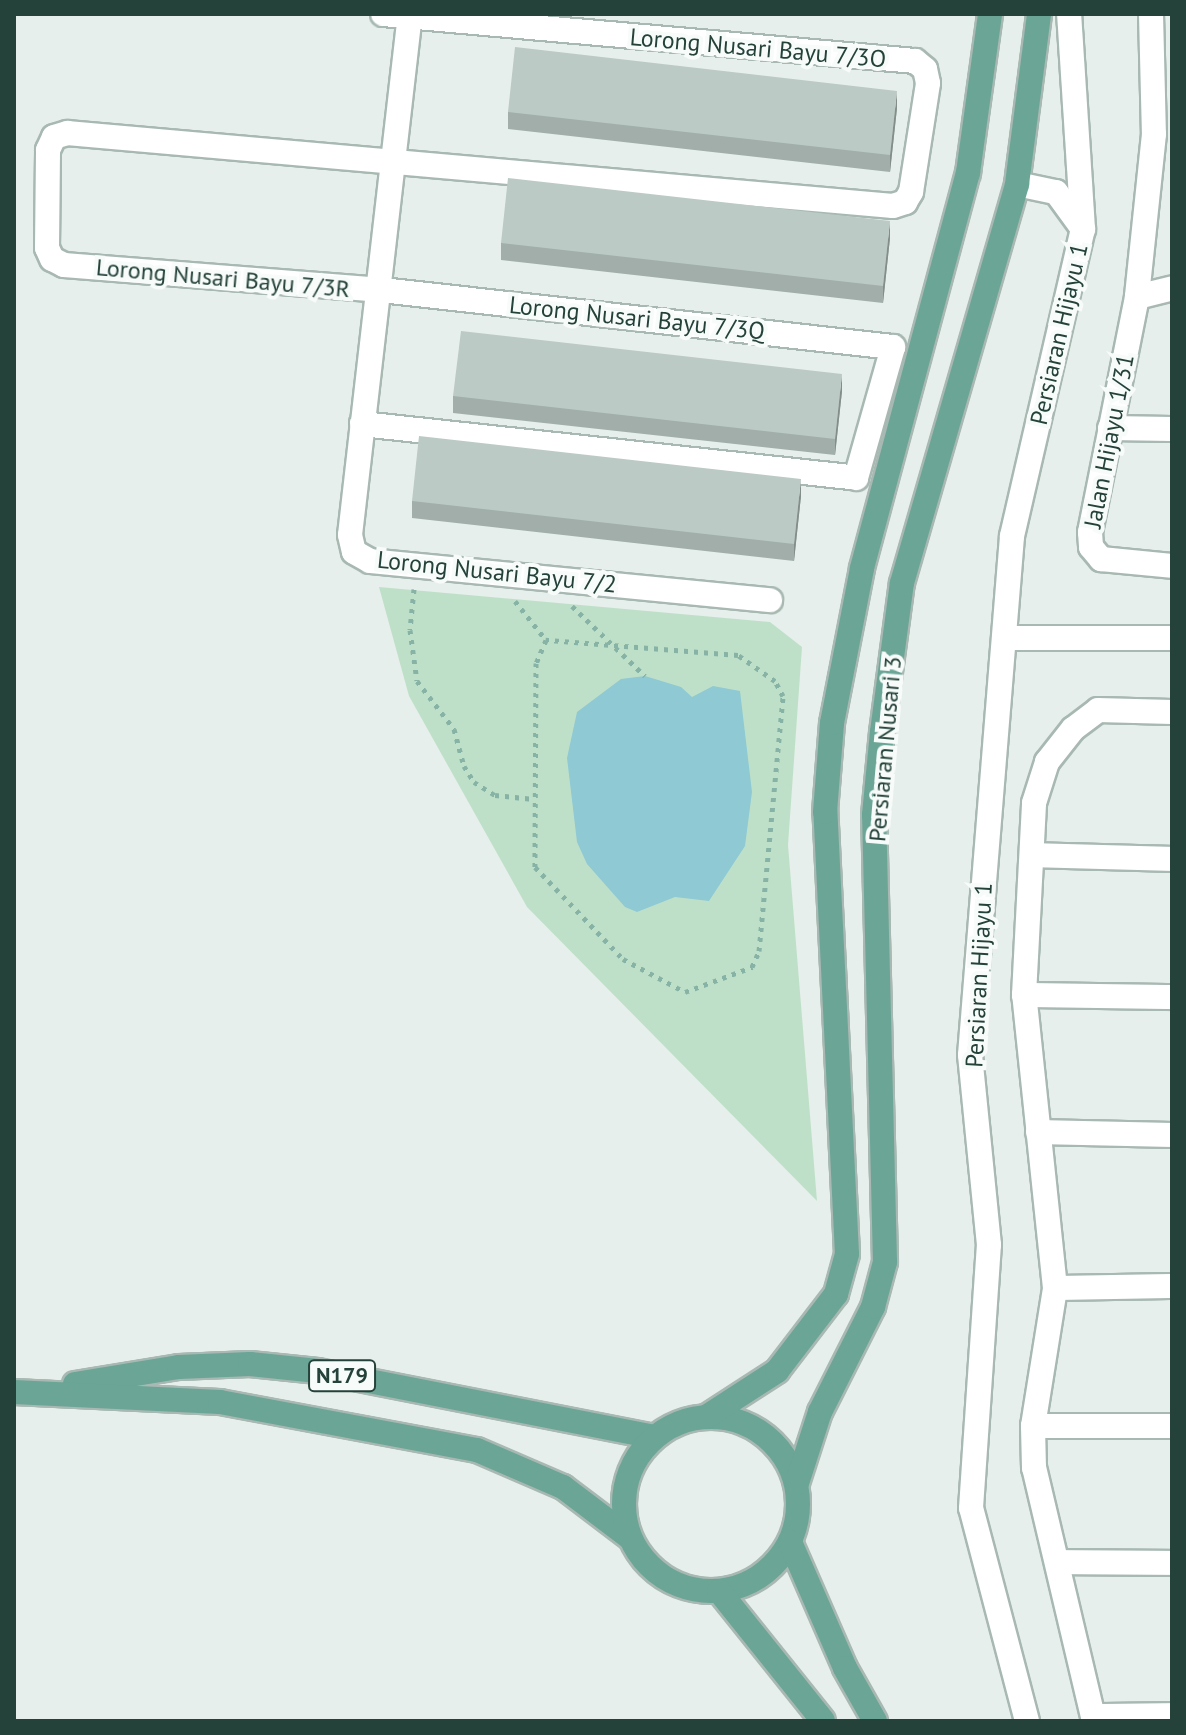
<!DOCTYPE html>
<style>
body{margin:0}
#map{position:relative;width:1186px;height:1735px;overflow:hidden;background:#e6efeb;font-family:"PT Sans",sans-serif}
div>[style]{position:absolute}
.green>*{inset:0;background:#bfe0c8}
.water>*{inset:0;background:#8ec9d4}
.path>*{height:5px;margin-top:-2.5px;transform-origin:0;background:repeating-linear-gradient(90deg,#86b3a5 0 4px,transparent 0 10px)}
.roads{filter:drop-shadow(2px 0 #a8b8b2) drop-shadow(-2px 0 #a8b8b2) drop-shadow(0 2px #a8b8b2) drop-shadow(0 -2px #a8b8b2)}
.minor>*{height:24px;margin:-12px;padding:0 12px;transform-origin:12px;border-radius:12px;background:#fff}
.major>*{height:24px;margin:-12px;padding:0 12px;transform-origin:12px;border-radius:12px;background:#6aa596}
.major>.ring{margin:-12px;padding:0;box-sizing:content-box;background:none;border:24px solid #6aa596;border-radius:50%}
.wall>*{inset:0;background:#a1aea9}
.shaded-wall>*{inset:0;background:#838d89}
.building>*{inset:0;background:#bbcac4}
span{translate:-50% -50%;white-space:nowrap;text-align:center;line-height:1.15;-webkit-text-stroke:8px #f7fbf9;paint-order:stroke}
.shield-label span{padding:2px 6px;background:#f7fbf9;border:2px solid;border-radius:6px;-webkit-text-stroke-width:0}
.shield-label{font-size:22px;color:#24423a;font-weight:700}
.street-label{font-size:24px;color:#24423a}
.frame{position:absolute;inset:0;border:16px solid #24423a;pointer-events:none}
</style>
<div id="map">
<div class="green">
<div style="clip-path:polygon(379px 587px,770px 622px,802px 647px,788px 845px,817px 1201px,527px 907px,409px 696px)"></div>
</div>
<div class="water">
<div style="clip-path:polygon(645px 676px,681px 687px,692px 697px,713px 686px,740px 691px,752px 792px,745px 846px,709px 901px,675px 897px,637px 912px,625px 907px,587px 864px,577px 842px,567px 758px,577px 712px,621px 679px)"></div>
</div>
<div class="path">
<div style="left:414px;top:589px;width:41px;rotate:95.6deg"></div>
<div style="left:410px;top:630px;width:51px;rotate:82.2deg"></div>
<div style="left:417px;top:681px;width:61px;rotate:52.4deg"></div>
<div style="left:454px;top:729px;width:38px;rotate:75deg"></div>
<div style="left:464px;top:766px;width:19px;rotate:58deg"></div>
<div style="left:474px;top:782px;width:25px;rotate:32deg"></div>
<div style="left:495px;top:795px;width:39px;rotate:6deg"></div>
<div style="left:515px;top:601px;width:50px;rotate:51.5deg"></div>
<div style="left:546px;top:640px;width:25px;rotate:113deg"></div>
<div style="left:536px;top:663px;width:204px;rotate:90.3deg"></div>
<div style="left:535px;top:867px;width:127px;rotate:46.3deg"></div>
<div style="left:623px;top:959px;width:70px;rotate:28deg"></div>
<div style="left:685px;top:992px;width:72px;rotate:-20.5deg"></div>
<div style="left:752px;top:967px;width:17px;rotate:-66deg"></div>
<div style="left:759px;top:951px;width:256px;rotate:-84.6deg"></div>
<div style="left:783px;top:696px;width:17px;rotate:-118deg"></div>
<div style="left:775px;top:681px;width:45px;rotate:-144.9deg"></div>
<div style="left:738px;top:655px;width:193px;rotate:-175.5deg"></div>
<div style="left:572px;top:606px;width:101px;rotate:43.8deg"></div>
</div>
<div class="roads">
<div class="minor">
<div style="left:410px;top:14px;width:524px;rotate:96.57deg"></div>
<div style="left:350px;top:535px;width:17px;rotate:77deg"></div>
<div style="left:354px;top:552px;width:18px;rotate:29deg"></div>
<div style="left:370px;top:561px;width:402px;rotate:5.6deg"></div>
<div style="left:1151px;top:14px;width:120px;rotate:88.6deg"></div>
<div style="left:1154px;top:134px;width:164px;rotate:96deg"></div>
<div style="left:1137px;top:297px;width:240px;rotate:101.3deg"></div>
<div style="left:1090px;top:532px;width:15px;rotate:86deg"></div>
<div style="left:1091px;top:547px;width:16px;rotate:50deg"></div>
<div style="left:1101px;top:559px;width:71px;rotate:5.6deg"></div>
<div style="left:1017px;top:184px;width:40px;rotate:12deg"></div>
<div style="left:1056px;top:192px;width:46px;rotate:53.9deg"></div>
<div style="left:1137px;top:297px;width:36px;rotate:-14deg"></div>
<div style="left:362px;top:424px;width:497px;rotate:6.2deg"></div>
<div style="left:856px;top:478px;width:136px;rotate:-74.2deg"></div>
<div style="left:893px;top:347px;width:514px;rotate:-173.64deg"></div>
<div style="left:382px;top:290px;width:319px;rotate:-175.5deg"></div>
<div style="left:64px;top:265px;width:13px;rotate:-153deg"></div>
<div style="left:52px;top:259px;width:12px;rotate:-114deg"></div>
<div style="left:47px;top:248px;width:98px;rotate:-89.4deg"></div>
<div style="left:48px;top:150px;width:14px;rotate:-65deg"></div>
<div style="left:54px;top:137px;width:14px;rotate:-17deg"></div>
<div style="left:67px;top:133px;width:829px;rotate:5.05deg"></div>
<div style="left:893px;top:206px;width:13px;rotate:-18deg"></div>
<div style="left:905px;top:202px;width:12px;rotate:-59deg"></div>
<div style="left:911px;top:192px;width:110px;rotate:-81.1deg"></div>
<div style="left:928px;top:83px;width:14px;rotate:-102deg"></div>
<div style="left:925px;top:69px;width:13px;rotate:-141deg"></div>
<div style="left:915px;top:61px;width:534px;rotate:-174.95deg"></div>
<div style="left:1110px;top:428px;width:62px;rotate:0.9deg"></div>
<div style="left:1004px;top:638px;width:168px"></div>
<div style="left:1032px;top:855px;width:140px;rotate:1.6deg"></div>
<div style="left:1024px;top:995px;width:148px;rotate:0.8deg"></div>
<div style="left:1038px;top:1132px;width:134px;rotate:1.3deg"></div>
<div style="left:1055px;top:1288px;width:117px;rotate:-1deg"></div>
<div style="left:1033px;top:1426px;width:139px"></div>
<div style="left:1058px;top:1562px;width:114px;rotate:0.5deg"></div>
<div style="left:1093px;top:1716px;width:79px;rotate:-0.7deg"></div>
<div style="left:1027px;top:1721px;width:220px;rotate:-104.7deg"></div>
<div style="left:971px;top:1508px;width:264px;rotate:-86.1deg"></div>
<div style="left:989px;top:1245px;width:191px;rotate:-95.7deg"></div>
<div style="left:970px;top:1055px;width:521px;rotate:-85.37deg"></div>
<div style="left:1012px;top:536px;width:315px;rotate:-77deg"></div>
<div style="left:1083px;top:229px;width:215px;rotate:-93.7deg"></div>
<div style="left:1094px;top:1721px;width:260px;rotate:-103.3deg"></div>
<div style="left:1034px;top:1468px;width:42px;rotate:-91.4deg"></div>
<div style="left:1033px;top:1426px;width:140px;rotate:-80.9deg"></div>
<div style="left:1055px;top:1288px;width:295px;rotate:-96deg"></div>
<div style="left:1024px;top:995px;width:192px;rotate:-87deg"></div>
<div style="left:1034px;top:803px;width:43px;rotate:-72.4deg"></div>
<div style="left:1047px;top:762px;width:42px;rotate:-51.8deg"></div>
<div style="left:1073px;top:729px;width:31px;rotate:-37deg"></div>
<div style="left:1098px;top:710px;width:74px;rotate:1.5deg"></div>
</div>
<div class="major">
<div style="left:75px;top:1384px;width:105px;rotate:-9.3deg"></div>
<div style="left:179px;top:1367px;width:71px;rotate:-2.4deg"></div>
<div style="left:250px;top:1364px;width:68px;rotate:5.9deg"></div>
<div style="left:318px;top:1371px;width:343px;rotate:11.1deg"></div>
<div style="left:14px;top:1392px;width:206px;rotate:2.8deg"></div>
<div style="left:220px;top:1402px;width:261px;rotate:10.6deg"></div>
<div style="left:477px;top:1450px;width:94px;rotate:23.3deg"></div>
<div style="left:563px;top:1487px;width:83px;rotate:37.1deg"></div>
<div class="ring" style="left:624px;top:1417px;width:150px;height:150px"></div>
<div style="left:706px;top:1417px;width:85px;rotate:-32.9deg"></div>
<div style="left:777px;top:1371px;width:97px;rotate:-52.5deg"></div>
<div style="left:836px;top:1294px;width:41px;rotate:-74.6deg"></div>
<div style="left:847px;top:1254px;width:443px;rotate:-92.8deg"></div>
<div style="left:825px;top:812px;width:89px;rotate:-85.5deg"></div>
<div style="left:832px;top:723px;width:158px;rotate:-79deg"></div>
<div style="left:862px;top:568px;width:409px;rotate:-75deg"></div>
<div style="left:968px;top:173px;width:161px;rotate:-82.1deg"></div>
<div style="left:797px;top:1483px;width:75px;rotate:-72.1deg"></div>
<div style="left:820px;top:1412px;width:118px;rotate:-63.2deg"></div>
<div style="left:873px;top:1307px;width:47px;rotate:-75.1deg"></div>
<div style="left:885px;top:1262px;width:447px;rotate:-91.4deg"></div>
<div style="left:874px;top:815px;width:83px;rotate:-84.5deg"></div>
<div style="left:882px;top:732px;width:150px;rotate:-82.4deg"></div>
<div style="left:902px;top:583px;width:415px;rotate:-73.9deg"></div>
<div style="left:1017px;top:184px;width:171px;rotate:-82.6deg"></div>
<div style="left:790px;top:1542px;width:137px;rotate:66.4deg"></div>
<div style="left:845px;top:1668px;width:61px;rotate:60.5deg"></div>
<div style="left:719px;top:1591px;width:166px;rotate:51.3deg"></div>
</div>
</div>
<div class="wall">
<div style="clip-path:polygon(897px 108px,890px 172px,508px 129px,508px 112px)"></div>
<div style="clip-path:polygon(890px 238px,883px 303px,501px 260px,501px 243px)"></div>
<div style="clip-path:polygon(842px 391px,835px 455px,453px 413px,453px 396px)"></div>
<div style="clip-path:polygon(801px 496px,794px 561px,412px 518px,412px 501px)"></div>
</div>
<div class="shaded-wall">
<div style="clip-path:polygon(897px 91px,897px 108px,890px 172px,890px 155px)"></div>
<div style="clip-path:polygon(890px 221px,890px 238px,883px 303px,883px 286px)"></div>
<div style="clip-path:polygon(842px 374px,842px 391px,835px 455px,835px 439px)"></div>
<div style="clip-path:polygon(801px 479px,801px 496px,794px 561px,794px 544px)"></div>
</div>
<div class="building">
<div style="clip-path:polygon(515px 47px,897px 91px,890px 155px,508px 112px)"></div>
<div style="clip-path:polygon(508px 178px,890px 221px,883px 286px,501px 243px)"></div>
<div style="clip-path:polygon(461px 331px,842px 374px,835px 439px,453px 396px)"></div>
<div style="clip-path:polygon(419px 436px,801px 479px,794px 544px,412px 501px)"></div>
</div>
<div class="shield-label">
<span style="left:342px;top:1376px">N179</span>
</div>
<div class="street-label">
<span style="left:758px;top:48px;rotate:5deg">Lorong Nusari Bayu 7/3O</span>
<span style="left:223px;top:278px;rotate:5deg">Lorong Nusari Bayu 7/3R</span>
<span style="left:637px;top:318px;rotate:6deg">Lorong Nusari Bayu 7/3Q</span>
<span style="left:1059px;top:334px;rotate:-77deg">Persiaran Hijayu 1</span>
<span style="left:1109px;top:441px;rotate:-79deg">Jalan Hijayu 1/31</span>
<span style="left:497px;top:572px;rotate:6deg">Lorong Nusari Bayu 7/2</span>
<span style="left:885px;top:749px;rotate:-85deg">Persiaran Nusari 3</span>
<span style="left:979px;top:975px;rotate:-87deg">Persiaran Hijayu 1</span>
</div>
<div class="frame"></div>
</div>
